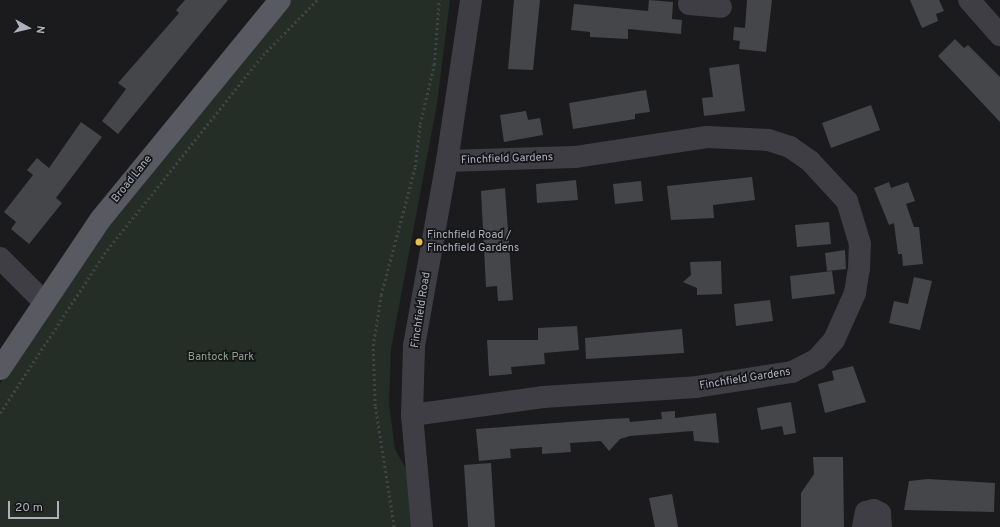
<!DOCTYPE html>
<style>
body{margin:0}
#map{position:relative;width:1000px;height:527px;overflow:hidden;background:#1b1b1d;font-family:Overpass,sans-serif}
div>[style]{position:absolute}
.green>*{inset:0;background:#252d27}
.building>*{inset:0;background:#45464a}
.path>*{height:2.5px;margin-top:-1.25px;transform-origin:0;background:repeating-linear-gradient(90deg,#424349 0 2px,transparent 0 5px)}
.minor>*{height:22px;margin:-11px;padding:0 11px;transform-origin:11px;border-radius:11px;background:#3e3e44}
.major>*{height:22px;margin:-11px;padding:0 11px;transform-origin:11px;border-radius:11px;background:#585961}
.dots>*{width:11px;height:11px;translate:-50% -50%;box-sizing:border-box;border:2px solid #161618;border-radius:50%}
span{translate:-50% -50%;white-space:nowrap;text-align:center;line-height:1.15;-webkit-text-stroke:3.5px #161618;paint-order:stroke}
.street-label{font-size:11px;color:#aeb1bb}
.poi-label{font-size:11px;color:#aeb1bb}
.left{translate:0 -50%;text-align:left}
.park-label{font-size:11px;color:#87a58c}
.north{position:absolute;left:8px;top:8px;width:40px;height:40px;-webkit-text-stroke:3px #161618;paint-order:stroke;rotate:98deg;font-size:11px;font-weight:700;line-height:16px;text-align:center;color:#aeb1bb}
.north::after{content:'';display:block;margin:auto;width:14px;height:18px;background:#aeb1bb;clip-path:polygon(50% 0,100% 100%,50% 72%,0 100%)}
.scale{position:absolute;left:8px;top:501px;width:51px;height:18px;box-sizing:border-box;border:2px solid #aeb1bb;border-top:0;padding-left:5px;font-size:12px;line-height:14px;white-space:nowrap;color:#aeb1bb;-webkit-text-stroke:3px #161618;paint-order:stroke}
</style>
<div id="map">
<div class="green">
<div style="clip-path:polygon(287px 0,450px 0,437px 104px,391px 349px,389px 404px,395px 449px,407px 471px,412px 527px,0 527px,0 384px,49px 302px)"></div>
</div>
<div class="building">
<div style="clip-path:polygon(185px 0,228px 0,118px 134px,102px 121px,126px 89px,118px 83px,179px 13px,176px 10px)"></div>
<div style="clip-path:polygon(514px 0,540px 0,533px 70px,508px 69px)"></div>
<div style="clip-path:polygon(649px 0,673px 2px,672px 19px,682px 20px,681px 34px,628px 29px,628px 39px,590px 37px,590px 32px,571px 30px,574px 4px,648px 11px)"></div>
<div style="clip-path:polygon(747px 0,772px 0,766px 52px,739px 49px,740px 41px,733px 40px,734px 27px,745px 28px)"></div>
<div style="clip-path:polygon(910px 0,939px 0,944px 11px,936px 14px,938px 21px,922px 28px)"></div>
<div style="clip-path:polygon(955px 39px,964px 48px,968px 45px,1000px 77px,1000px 122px,938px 56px)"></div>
<div style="clip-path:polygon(739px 64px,745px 111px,704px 116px,702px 98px,713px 97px,709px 68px)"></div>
<div style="clip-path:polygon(646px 90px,650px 112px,635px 114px,635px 119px,573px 129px,569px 103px)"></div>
<div style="clip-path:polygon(871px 105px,880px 130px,831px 148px,822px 123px)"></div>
<div style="clip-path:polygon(526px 111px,528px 120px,540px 118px,543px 135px,504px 142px,500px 115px)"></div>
<div style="clip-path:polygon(81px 122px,102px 137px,56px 198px,62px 203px,29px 244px,11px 229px,16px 222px,4px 212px,33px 175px,27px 170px,37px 158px,49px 168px)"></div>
<div style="clip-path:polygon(752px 177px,755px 200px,713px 205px,714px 218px,671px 220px,667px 186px)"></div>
<div style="clip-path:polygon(576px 180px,578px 200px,537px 203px,536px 184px)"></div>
<div style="clip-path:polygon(641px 181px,643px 201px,615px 204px,613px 184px)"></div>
<div style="clip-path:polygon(889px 182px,891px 188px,908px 182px,915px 201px,906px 204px,914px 227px,919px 227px,923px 264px,903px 266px,902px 254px,898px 254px,894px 223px,889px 225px,874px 188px)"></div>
<div style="clip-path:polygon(505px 188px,513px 300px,498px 301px,497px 286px,486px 287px,481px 191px)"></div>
<div style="clip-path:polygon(829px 222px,831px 244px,797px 247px,795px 225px)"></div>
<div style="clip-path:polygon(845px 250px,846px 269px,827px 271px,825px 253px)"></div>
<div style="clip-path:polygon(721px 261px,722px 294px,697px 295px,697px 288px,683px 282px,691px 275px,690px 262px)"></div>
<div style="clip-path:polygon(832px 271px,835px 294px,792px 299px,790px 276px)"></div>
<div style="clip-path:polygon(914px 277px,932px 281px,920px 330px,889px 323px,894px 301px,908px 304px)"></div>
<div style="clip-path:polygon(770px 300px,773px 321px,736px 326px,734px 304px)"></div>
<div style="clip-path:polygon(577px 326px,579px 350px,544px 353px,545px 364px,511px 367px,512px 374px,489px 376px,487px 340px,538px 340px,538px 328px)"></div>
<div style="clip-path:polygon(682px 329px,684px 353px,586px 359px,585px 338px)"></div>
<div style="clip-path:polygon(853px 366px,866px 402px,825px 413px,818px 384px,834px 380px,832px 371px)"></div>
<div style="clip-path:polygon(791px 402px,796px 433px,784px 435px,782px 426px,761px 430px,757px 408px)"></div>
<div style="clip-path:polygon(675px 411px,675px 418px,716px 413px,719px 443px,694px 441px,693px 431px,630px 436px,620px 439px,609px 451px,601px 441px,570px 443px,571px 452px,542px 454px,542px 447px,510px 449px,511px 458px,479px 461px,476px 429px,609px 419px,629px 418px,630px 422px,662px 419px,661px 412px)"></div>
<div style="clip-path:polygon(813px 457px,843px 457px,844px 527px,801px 527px,801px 493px,814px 474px)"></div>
<div style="clip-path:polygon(491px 463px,495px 527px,468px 527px,464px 465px)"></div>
<div style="clip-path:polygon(928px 479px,995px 483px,994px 512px,904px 510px,909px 481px)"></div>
<div style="clip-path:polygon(672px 494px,678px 527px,655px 527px,649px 498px)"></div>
</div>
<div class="path">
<div style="left:0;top:413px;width:190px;rotate:-56.8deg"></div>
<div style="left:104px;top:254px;width:255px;rotate:-51.4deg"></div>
<div style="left:263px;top:55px;width:77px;rotate:-45.5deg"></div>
<div style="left:394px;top:527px;width:122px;rotate:-98.9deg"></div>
<div style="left:375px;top:406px;width:60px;rotate:-91.9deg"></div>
<div style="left:373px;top:346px;width:52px;rotate:-81.1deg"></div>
<div style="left:381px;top:295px;width:132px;rotate:-75.1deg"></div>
<div style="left:415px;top:167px;width:43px;rotate:-83.4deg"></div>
<div style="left:420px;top:124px;width:61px;rotate:-76.7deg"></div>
<div style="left:434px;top:65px;width:65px;rotate:-85.6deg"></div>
</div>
<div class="minor">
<div style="left:969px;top:0;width:47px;rotate:48.5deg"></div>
<div style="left:689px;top:4px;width:32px;rotate:5deg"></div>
<div style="left:0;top:258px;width:61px;rotate:45deg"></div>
<div style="left:412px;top:415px;width:132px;rotate:-7.8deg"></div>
<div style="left:543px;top:397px;width:153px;rotate:-3.7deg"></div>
<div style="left:696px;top:387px;width:97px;rotate:-8.9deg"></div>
<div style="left:792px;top:372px;width:28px;rotate:-27deg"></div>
<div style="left:817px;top:359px;width:25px;rotate:-48deg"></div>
<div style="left:834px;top:340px;width:51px;rotate:-65.9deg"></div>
<div style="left:855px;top:293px;width:24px;rotate:-81deg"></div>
<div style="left:859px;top:269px;width:25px;rotate:-88deg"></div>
<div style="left:860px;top:244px;width:45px;rotate:-106.8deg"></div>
<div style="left:847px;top:201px;width:54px;rotate:-132.8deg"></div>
<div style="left:810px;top:161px;width:24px;rotate:-145deg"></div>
<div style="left:790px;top:147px;width:23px;rotate:-162deg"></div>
<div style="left:768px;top:140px;width:61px;rotate:-177.2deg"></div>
<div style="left:707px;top:137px;width:134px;rotate:171.4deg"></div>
<div style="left:575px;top:157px;width:128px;rotate:178.2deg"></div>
<div style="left:422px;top:527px;width:112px;rotate:-95.1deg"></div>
<div style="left:412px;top:415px;width:69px;rotate:-88.3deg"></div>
<div style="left:414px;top:346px;width:188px;rotate:-79.9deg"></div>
<div style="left:447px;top:161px;width:163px;rotate:-81.5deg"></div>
<div style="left:863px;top:527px;width:15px;rotate:-79deg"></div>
<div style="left:866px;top:512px;width:8px;rotate:-14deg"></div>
<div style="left:874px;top:510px;width:7px;rotate:27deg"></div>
<div style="left:880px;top:513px;width:14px;rotate:86deg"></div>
</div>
<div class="major">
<div style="left:0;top:369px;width:179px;rotate:-56.1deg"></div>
<div style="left:100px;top:220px;width:284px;rotate:-50.7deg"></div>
</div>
<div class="dots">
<div style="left:419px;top:242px;background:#e6c24a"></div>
</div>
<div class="street-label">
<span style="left:507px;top:159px;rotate:-2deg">Finchfield Gardens</span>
<span style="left:132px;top:179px;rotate:-51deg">Broad Lane</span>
<span style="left:421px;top:310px;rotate:-81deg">Finchfield Road</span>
<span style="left:745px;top:379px;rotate:-9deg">Finchfield Gardens</span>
</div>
<div class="poi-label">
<span class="left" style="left:427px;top:242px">Finchfield Road /<br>Finchfield Gardens</span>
</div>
<div class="park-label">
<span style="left:221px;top:357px">Bantock Park</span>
</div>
<div class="north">N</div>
<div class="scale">20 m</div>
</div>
